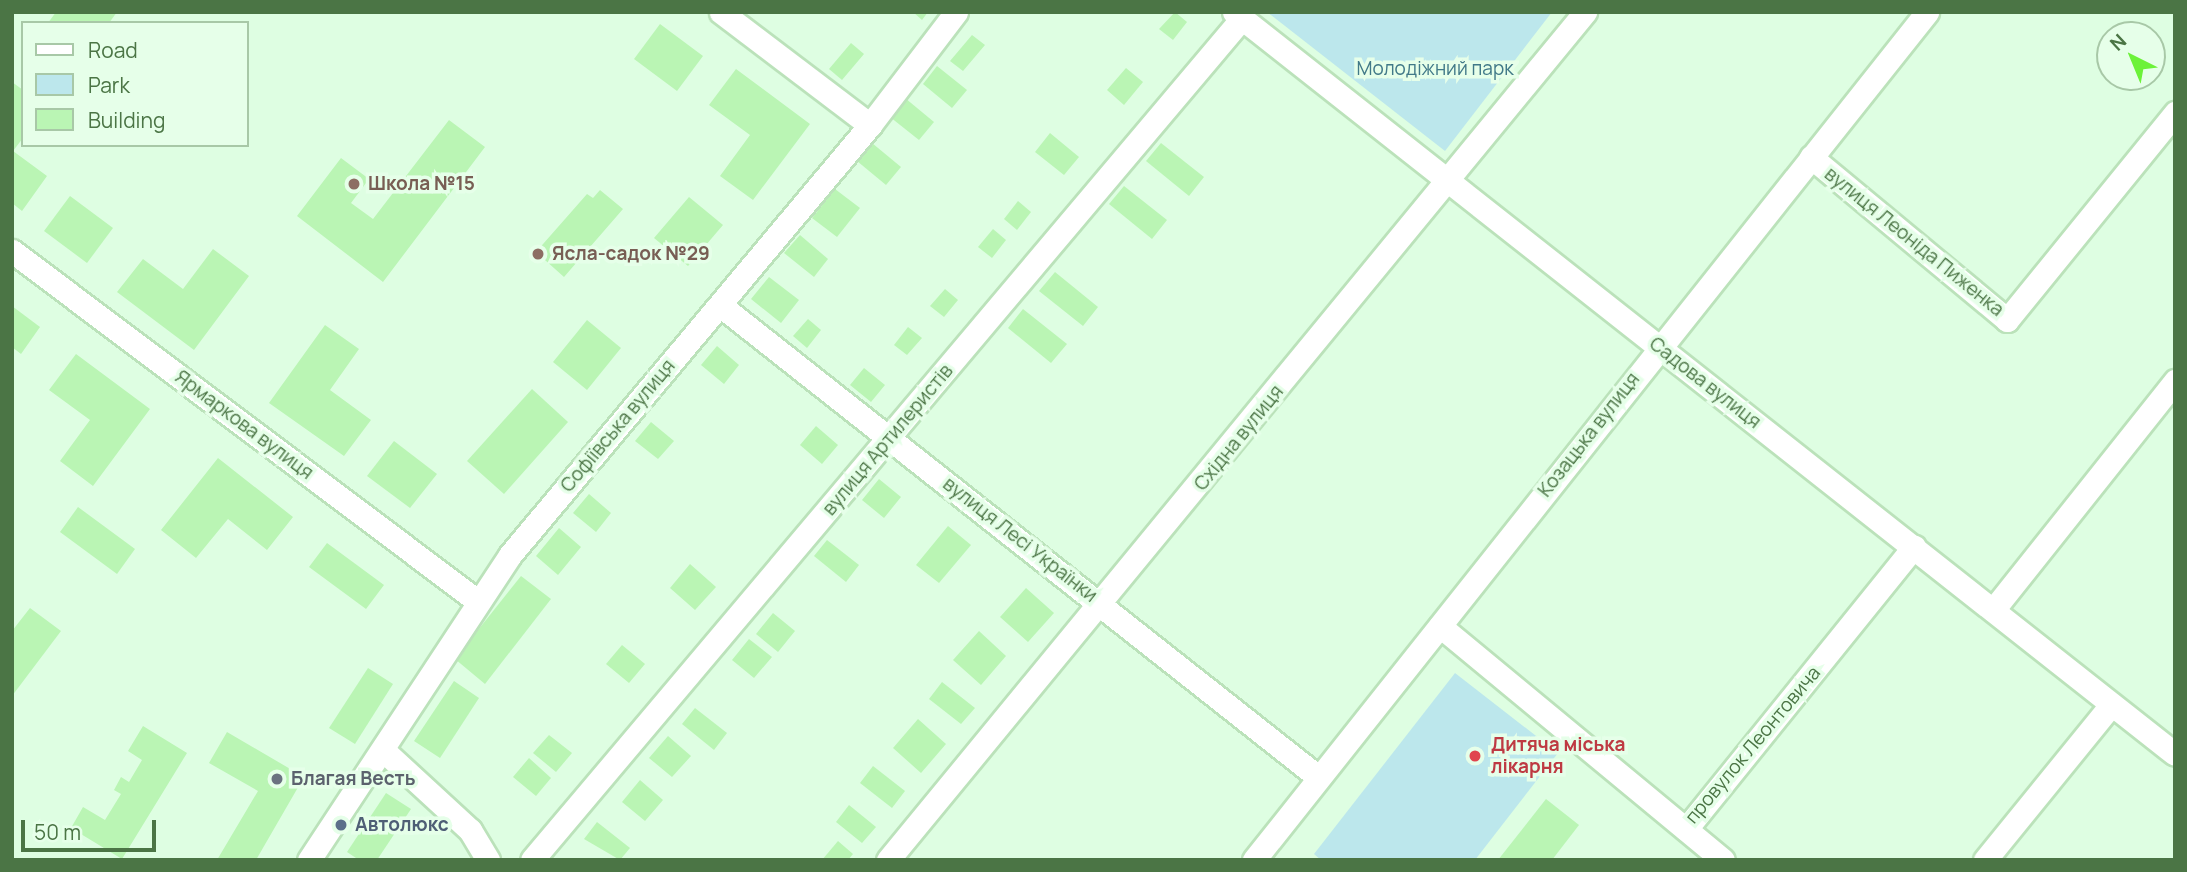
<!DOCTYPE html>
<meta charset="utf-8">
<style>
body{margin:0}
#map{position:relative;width:2187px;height:872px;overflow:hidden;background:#defee2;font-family:Manrope,sans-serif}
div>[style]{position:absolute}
.green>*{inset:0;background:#bce7ec}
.building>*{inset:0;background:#baf5b4}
.roads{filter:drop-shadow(2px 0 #bbe2ba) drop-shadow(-2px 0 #bbe2ba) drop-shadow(0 2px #bbe2ba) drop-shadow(0 -2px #bbe2ba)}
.minor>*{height:23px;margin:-11.5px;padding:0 11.5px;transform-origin:11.5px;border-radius:11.5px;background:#fff}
.dots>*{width:19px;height:19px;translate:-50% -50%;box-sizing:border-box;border:4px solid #e6ffe9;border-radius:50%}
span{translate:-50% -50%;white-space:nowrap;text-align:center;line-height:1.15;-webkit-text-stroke:7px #e6ffe9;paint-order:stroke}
.park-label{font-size:19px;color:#417988}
.education-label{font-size:19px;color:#785e54;font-weight:700}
.left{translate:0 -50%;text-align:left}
.street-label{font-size:19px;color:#4b7545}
.health-label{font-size:19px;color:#be3a42;font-weight:700}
.worship-label{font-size:19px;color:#5b616d;font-weight:700}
.service-label{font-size:19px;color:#4e5e75;font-weight:700}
.frame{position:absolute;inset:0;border:14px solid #4b7545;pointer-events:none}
.legend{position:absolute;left:21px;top:21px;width:228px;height:126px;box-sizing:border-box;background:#e6ffe9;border:2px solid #a8c8a7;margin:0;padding:9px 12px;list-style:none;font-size:21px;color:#4b7545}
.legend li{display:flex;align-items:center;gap:14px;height:35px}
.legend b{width:35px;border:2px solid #a8c8a7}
.north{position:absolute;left:2096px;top:21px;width:70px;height:70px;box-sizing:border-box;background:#e6ffe9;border:2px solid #a8c8a7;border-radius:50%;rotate:317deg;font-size:19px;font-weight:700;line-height:28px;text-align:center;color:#4b7545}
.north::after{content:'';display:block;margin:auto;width:24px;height:32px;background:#6cf239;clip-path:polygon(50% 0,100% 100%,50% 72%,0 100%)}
.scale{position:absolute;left:21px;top:820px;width:135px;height:32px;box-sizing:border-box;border:4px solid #4b7545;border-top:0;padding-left:9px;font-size:21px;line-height:24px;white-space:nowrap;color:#4b7545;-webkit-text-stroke:5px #e6ffe9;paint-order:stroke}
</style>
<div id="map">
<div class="green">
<div style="clip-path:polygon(1267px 12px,1552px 12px,1445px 151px)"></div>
<div style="clip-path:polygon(1455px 673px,1558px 753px,1475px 860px,1321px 860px,1314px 854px)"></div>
</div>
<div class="building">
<div style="clip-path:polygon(56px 12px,117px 12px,109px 23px,48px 23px)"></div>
<div style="clip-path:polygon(913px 12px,928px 12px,922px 20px)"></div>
<div style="clip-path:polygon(1175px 12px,1187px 22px,1173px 40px,1159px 29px)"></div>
<div style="clip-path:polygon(660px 24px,703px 56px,677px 91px,634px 59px)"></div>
<div style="clip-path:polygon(972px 35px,985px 45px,963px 71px,950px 61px)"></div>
<div style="clip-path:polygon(851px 43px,864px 54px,842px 80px,829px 69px)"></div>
<div style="clip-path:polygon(937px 66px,967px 90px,952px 108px,923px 84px)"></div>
<div style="clip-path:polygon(1126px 68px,1143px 82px,1124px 105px,1107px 90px)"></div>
<div style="clip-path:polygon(736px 69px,810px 124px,753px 200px,720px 176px,750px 135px,709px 105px)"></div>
<div style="clip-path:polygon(12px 82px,23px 90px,23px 138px,13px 151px,47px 176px,22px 211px,12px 203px)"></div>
<div style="clip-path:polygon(905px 98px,934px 122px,919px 140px,890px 117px)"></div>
<div style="clip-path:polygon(449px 120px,485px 147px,383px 282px,297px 216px,341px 158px,369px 179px,351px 203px,373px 219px)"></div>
<div style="clip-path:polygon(1050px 133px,1079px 157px,1064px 175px,1035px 152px)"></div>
<div style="clip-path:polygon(872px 143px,901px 167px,886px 185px,857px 161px)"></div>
<div style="clip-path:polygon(1161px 143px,1204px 177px,1189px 196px,1146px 161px)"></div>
<div style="clip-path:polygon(1124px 186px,1167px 220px,1152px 239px,1109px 204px)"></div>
<div style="clip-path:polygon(835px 189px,860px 208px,837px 237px,812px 218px)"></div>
<div style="clip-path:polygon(600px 190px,623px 209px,564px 277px,536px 252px,587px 194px,593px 198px)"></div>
<div style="clip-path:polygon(70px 196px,113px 228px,87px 263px,44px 231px)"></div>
<div style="clip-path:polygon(689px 197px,723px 225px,688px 266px,654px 238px)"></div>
<div style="clip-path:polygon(1018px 201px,1031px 212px,1017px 230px,1004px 219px)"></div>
<div style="clip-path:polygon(993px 229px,1006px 240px,992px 258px,978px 247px)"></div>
<div style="clip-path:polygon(800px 235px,828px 259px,814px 277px,784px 253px)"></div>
<div style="clip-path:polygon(213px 249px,249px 276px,194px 350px,117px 292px,143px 259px,183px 289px)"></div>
<div style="clip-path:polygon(1055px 272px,1098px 307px,1083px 326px,1039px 291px)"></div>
<div style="clip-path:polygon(769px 277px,799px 300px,781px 323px,751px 299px)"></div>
<div style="clip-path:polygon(945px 289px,958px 300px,944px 317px,930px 306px)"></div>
<div style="clip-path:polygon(12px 306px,40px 327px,21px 354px,12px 347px)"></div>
<div style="clip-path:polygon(1023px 309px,1067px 344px,1051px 363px,1008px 328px)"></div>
<div style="clip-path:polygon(808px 319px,821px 330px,807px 348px,793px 336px)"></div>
<div style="clip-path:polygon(587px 320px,621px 348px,587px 390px,553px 362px)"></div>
<div style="clip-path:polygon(325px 325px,359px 349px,330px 390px,371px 420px,344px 456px,269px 403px)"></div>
<div style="clip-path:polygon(908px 327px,922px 338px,907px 355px,894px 345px)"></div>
<div style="clip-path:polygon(717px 346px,739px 365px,724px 384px,701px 365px)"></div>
<div style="clip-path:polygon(76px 354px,150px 409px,93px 486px,60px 461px,90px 420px,49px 390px)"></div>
<div style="clip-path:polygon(864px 368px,885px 385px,871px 402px,850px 385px)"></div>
<div style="clip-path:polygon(532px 389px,568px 422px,504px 494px,467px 461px)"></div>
<div style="clip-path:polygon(651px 422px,674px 441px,658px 459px,635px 441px)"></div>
<div style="clip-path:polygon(816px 426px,838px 445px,822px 464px,800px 445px)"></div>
<div style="clip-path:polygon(394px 441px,437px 474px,410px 508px,367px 476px)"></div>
<div style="clip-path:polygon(218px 458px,293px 517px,267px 550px,228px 519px,196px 558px,161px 530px)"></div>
<div style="clip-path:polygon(879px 479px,901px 497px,884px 518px,862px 500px)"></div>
<div style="clip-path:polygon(589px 494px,611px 513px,596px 532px,573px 513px)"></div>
<div style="clip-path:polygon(78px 507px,135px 549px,117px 574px,60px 532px)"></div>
<div style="clip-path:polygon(948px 526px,971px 545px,939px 583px,916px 565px)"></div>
<div style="clip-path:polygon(559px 528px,581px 547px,558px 575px,536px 556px)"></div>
<div style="clip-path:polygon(827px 540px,859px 565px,846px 582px,814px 556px)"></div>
<div style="clip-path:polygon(327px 543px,384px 585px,366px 609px,309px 567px)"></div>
<div style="clip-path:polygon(690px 564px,716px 587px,695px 610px,670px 588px)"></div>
<div style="clip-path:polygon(521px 576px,551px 599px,485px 684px,455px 659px)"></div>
<div style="clip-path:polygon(1026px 588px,1054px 613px,1028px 642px,1000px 617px)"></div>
<div style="clip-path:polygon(30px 608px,61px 631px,12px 696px,12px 631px)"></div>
<div style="clip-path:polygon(773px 613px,795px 631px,778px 652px,756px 634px)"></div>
<div style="clip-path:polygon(979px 631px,1006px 656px,981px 685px,953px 660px)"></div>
<div style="clip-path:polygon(749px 639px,772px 657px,754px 678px,732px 660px)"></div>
<div style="clip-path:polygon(622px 645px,645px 664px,629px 683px,606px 664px)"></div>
<div style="clip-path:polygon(368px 668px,393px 684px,355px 744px,329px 728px)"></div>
<div style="clip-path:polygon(454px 681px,479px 698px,440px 758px,414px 741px)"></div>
<div style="clip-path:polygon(942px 682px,975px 708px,961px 724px,929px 699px)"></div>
<div style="clip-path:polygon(695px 708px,727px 733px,714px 750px,682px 724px)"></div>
<div style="clip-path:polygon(918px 719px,946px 744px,921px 773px,893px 748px)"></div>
<div style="clip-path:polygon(143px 726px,187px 753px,122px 859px,71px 828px,83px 807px,105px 820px,121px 794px,114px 790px,121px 777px,129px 782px,142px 760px,128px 751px)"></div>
<div style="clip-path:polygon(227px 732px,304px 777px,256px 860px,217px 860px,258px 791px,209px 763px)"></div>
<div style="clip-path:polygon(549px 735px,572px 753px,556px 772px,533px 753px)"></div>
<div style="clip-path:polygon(668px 736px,691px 756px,672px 777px,649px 758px)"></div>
<div style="clip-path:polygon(529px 758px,551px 778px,536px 796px,513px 777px)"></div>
<div style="clip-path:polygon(873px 766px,905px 791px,892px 808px,860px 783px)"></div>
<div style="clip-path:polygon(640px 780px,663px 800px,645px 821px,622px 802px)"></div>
<div style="clip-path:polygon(386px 793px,411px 809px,377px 860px,359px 860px,347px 852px)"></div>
<div style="clip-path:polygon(1546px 799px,1579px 825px,1552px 860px,1498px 860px)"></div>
<div style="clip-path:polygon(849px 805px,876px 827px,862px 843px,836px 822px)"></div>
<div style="clip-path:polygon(597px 822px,630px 848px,620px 860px,584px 839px)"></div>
<div style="clip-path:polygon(838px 841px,853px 854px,848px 860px,822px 860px)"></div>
</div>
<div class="roads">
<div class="minor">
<div style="left:721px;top:12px;width:187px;rotate:37.2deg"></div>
<div style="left:1234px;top:12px;width:1198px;rotate:38.26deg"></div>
<div style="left:1811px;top:157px;width:255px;rotate:39.7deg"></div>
<div style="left:2007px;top:320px;width:267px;rotate:-50.9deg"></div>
<div style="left:12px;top:251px;width:581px;rotate:36.95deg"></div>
<div style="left:720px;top:305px;width:762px;rotate:38.28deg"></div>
<div style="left:1993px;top:610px;width:293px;rotate:-51.5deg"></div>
<div style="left:1440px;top:626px;width:367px;rotate:39.6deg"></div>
<div style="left:384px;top:751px;width:117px;rotate:42.6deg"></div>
<div style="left:470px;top:830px;width:35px;rotate:59deg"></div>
<div style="left:1686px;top:829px;width:363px;rotate:-51.1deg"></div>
<div style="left:309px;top:860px;width:365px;rotate:-56.6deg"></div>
<div style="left:510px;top:555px;width:561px;rotate:-50.06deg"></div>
<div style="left:870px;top:125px;width:142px;rotate:-52.7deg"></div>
<div style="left:532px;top:860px;width:1101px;rotate:-49.86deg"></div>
<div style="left:888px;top:860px;width:1098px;rotate:-50.58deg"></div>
<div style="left:1254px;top:860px;width:1083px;rotate:-51.56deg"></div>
<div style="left:1985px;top:860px;width:200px;rotate:-50.9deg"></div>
</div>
</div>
<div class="dots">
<div style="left:354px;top:184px;background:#8d6e63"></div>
<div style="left:538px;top:254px;background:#8d6e63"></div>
<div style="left:1475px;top:756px;background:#e0444e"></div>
<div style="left:277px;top:779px;background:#6b7280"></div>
<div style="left:341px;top:825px;background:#5c6f8a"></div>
</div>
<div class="park-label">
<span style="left:1435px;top:69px">Молодіжний парк</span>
</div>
<div class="education-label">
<span class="left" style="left:368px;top:184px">Школа №15</span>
<span class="left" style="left:552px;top:254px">Ясла-садок №29</span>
</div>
<div class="street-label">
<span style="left:1914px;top:242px;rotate:39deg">вулиця Леоніда Пиженка</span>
<span style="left:1705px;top:383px;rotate:38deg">Садова вулиця</span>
<span style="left:244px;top:425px;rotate:37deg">Ярмаркова вулиця</span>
<span style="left:618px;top:426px;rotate:-50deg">Софіївська вулиця</span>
<span style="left:1589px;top:435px;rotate:-52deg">Козацька вулиця</span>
<span style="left:1239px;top:438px;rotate:-51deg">Східна вулиця</span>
<span style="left:888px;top:440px;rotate:-50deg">вулиця Артилеристів</span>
<span style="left:1020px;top:540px;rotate:38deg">вулиця Лесі Українки</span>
<span style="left:1753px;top:745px;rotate:-50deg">провулок Леонтовича</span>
</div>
<div class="health-label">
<span class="left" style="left:1491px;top:756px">Дитяча міська<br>лікарня</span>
</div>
<div class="worship-label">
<span class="left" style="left:291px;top:779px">Благая Весть</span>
</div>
<div class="service-label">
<span class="left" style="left:355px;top:825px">Автолюкс</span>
</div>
<div class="frame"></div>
<ul class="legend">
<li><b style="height:9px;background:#fff"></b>Road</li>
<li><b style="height:19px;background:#bce7ec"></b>Park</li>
<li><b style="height:19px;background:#baf5b4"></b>Building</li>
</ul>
<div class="north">N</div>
<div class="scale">50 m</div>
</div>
